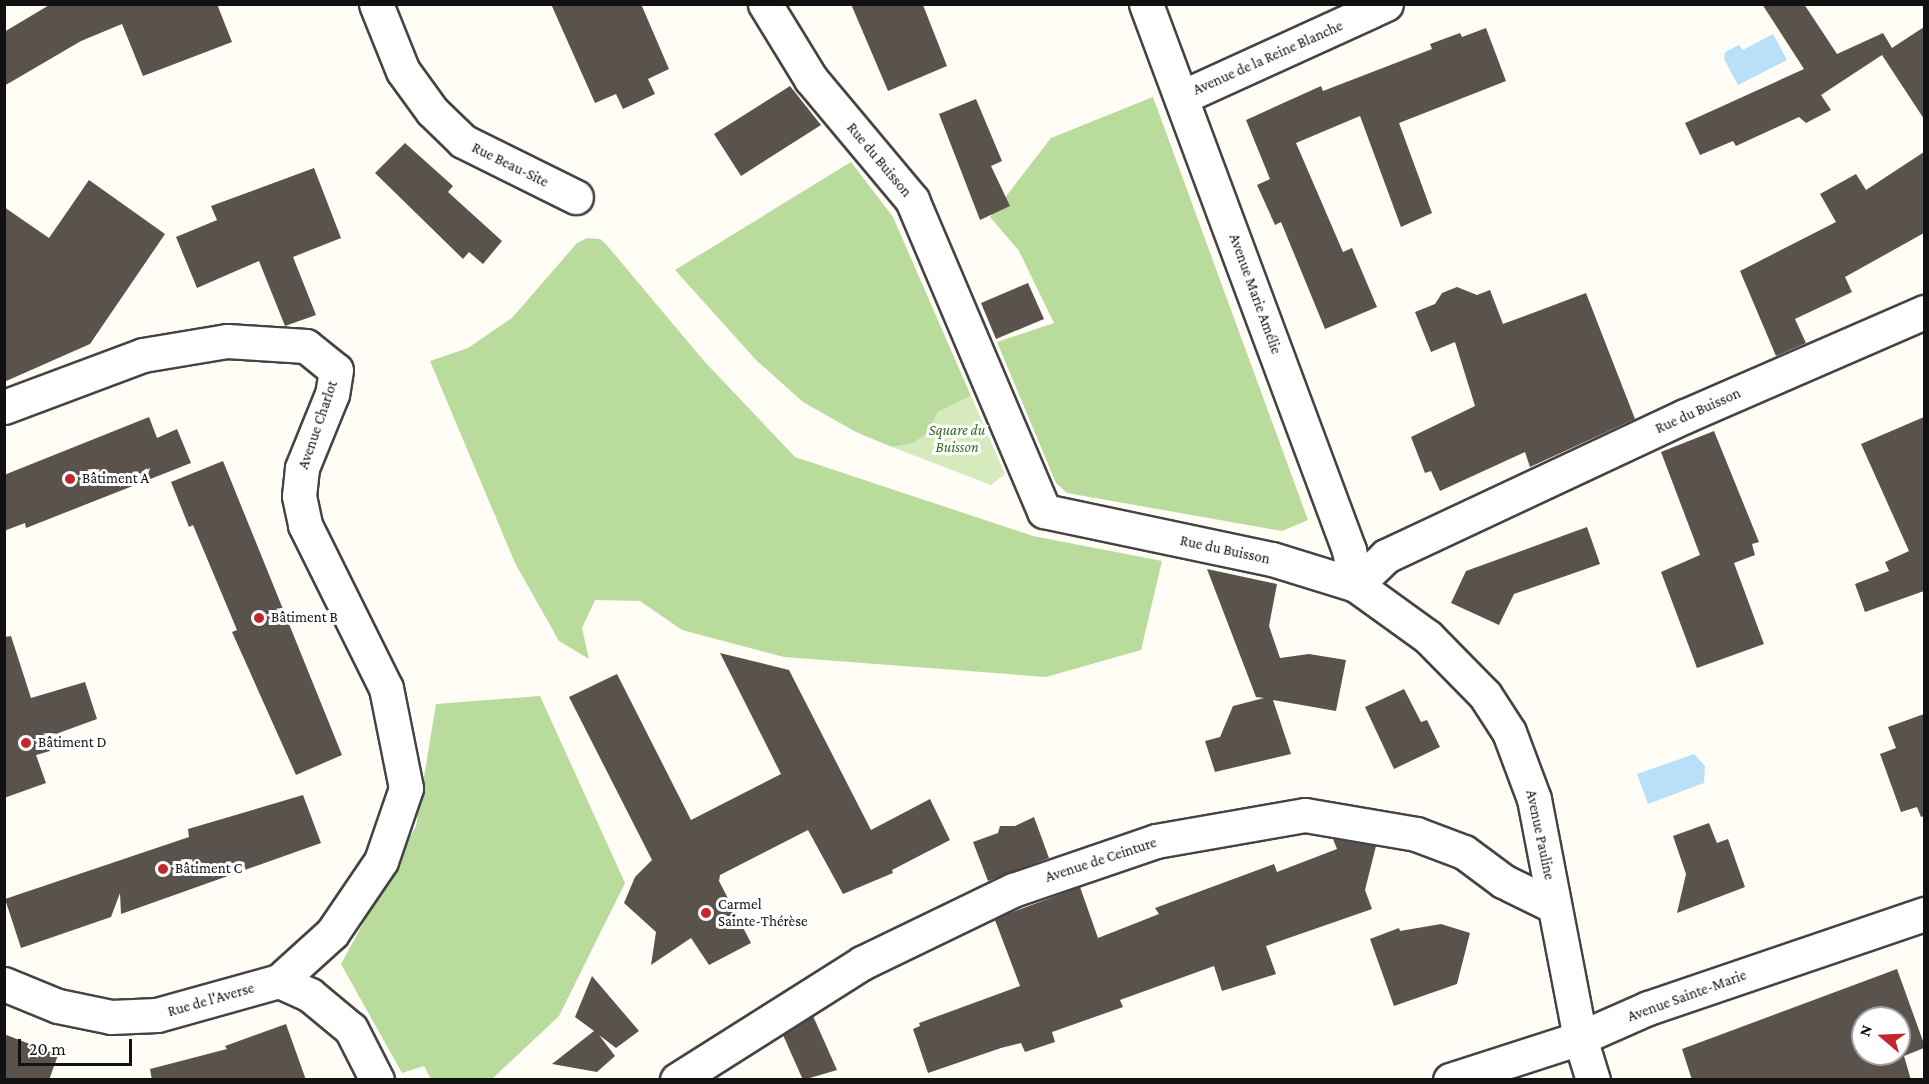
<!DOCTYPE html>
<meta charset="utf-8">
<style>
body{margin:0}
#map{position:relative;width:1929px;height:1084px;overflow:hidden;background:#fffdf5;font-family:"Crimson Pro",serif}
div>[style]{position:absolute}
.green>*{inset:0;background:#d5ebbd}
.forest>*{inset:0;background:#b9dc9c}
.water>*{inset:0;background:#b9e0f7}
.building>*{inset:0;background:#5a524d}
.roads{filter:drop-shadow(2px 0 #444) drop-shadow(-2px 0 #444) drop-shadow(0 2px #444) drop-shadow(0 -2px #444)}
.street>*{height:33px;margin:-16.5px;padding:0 16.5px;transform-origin:16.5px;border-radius:16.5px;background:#fff}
.dots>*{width:16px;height:16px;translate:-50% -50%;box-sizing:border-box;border:3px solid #fff;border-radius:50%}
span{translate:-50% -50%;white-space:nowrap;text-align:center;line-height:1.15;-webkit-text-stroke:6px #fff;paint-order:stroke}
.street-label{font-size:15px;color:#111}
.park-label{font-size:15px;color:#2f6b1f;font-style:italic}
.poi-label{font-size:15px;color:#111}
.left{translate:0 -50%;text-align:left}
.frame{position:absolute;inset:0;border:6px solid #111;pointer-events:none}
.north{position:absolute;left:1851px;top:1006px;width:60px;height:60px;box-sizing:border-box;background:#fff;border:2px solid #a0a0a0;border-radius:50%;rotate:289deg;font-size:16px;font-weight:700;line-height:24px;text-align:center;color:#111}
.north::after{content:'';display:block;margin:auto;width:21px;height:27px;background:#c4262e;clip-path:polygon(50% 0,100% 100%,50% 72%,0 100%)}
.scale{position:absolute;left:18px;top:1039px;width:114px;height:27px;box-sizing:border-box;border:3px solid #111;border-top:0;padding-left:8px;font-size:18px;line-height:21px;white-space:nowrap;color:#111;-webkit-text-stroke:4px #fff;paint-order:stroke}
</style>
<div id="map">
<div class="green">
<div style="clip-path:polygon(971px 396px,1005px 474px,991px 485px,892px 447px,913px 443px,928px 433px,938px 412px)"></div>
</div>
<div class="forest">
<div style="clip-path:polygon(1153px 97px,1308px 520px,1282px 531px,1067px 493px,1056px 483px,997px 342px,1054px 323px,1019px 251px,990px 217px,1051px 138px)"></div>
<div style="clip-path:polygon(851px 162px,893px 217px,971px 396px,938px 412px,928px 433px,913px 443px,892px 447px,856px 432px,803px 402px,756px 360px,675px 270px)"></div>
<div style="clip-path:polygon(587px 238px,600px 239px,605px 243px,704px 361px,795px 457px,1033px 536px,1162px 561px,1141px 650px,1046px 677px,784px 657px,682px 630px,640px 601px,595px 600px,582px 628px,589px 659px,559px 641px,515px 563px,430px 361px,468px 348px,512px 318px,577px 243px)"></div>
<div style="clip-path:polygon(540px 696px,625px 883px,559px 1016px,492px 1079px,431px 1079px,424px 1066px,402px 1073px,341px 964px,416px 826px,436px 704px)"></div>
</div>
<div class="water">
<div style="clip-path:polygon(1773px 34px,1787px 60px,1738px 85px,1724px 59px,1725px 52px,1739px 45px,1743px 50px)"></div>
<div style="clip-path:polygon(1694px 754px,1705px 766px,1704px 783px,1648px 804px,1637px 774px)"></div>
</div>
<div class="building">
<div style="clip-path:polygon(51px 4px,217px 4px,232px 42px,143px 76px,122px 24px,81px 41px,4px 86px,4px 32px)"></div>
<div style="clip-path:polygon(551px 4px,641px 4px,669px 69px,648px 79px,655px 94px,623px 109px,616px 94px,595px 103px)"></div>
<div style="clip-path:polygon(851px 4px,923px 5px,947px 66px,888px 91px)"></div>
<div style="clip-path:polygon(1762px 4px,1804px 4px,1837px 54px,1883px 33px,1892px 48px,1924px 27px,1924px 119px,1882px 55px,1821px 95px,1831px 110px,1806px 123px,1799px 117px,1736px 146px,1733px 141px,1700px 155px,1685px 123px,1804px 69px)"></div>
<div style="clip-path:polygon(1486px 28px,1506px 81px,1399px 123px,1432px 213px,1401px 227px,1360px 116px,1296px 143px,1343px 252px,1352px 248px,1377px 307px,1325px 329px,1281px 222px,1275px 225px,1257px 185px,1270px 179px,1246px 120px,1321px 86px,1323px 91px,1432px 49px,1430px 44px,1460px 33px,1462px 37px)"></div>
<div style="clip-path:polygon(790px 86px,821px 125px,741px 176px,714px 134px)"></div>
<div style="clip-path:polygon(976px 99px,1002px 161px,991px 166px,1010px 206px,980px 220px,939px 114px)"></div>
<div style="clip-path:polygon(405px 143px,453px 186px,448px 192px,502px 241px,483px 264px,469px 252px,463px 259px,375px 173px)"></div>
<div style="clip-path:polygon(1924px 152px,1924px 233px,1845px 277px,1852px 292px,1795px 319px,1806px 343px,1776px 356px,1740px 271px,1836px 222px,1820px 194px,1856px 174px,1866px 190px)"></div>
<div style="clip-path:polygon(314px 168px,341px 238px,293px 257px,316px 315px,285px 326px,259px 261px,197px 288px,176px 237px,217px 220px,211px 206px)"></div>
<div style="clip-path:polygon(89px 180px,165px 234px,90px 344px,4px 382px,4px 207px,49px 238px)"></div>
<div style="clip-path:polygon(1028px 283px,1044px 319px,996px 339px,981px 303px)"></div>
<div style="clip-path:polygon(1457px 287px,1477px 295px,1490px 290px,1503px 324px,1586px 293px,1635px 419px,1530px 467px,1525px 452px,1440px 491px,1431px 471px,1425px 473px,1411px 437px,1475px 406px,1455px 342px,1431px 352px,1415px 312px,1435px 304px,1442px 293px)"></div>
<div style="clip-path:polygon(149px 417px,157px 438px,177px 429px,191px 463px,26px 528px,25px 523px,4px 531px,4px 475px)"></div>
<div style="clip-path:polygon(1924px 417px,1924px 591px,1865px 612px,1855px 584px,1889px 571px,1885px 562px,1909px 551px,1861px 444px)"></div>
<div style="clip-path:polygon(1714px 431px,1759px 542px,1752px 544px,1755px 555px,1734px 563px,1764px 644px,1697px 668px,1661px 572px,1700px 555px,1661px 452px)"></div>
<div style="clip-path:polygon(223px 461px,342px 755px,296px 775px,232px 632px,237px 630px,193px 525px,189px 527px,171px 482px)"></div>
<div style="clip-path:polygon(1587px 527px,1600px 564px,1514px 594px,1499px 625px,1451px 603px,1466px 571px)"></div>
<div style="clip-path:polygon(1207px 569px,1277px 584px,1269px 626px,1280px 658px,1309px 654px,1346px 660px,1336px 711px,1273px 700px,1291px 754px,1215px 772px,1205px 741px,1220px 737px,1233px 706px,1264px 698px,1256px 697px)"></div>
<div style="clip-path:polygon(11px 636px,31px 698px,85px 682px,97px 719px,45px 738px,50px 751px,36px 755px,46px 783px,4px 798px,4px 637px)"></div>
<div style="clip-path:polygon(720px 653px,789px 670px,871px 830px,930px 799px,950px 840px,892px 870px,893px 873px,843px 894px,808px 830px,720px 875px,719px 881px,751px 943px,709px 965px,691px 938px,651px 965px,656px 932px,624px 903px,635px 877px,652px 860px,569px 697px,617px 674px,691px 820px,781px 774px)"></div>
<div style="clip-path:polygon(1404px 689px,1421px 722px,1427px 720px,1440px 747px,1394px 769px,1365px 707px)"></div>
<div style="clip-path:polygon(1924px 714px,1924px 816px,1921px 817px,1917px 807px,1901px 812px,1880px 754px,1896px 748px,1888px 727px)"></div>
<div style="clip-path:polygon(303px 795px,321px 843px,121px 914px,120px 893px,111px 917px,21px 948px,5px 899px,189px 837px,188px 829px)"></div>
<div style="clip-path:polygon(1034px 817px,1049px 858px,988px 881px,973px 842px,998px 833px,1000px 826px,1015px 826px)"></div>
<div style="clip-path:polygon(1709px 823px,1717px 843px,1728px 839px,1745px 887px,1677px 913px,1686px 874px,1673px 836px)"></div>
<div style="clip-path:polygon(1333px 839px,1376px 846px,1365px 890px,1372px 909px,1266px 946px,1276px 974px,1222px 991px,1214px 966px,1120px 1000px,1123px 1007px,1052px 1032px,1055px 1042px,1025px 1052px,1021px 1043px,1001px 1048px,928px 1073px,913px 1029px,920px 1026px,919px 1023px,1020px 986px,995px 920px,1002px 916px,1080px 887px,1098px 938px,1159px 914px,1155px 908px,1274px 864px,1277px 872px,1337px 849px)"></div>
<div style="clip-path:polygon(1441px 924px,1470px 933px,1457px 984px,1394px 1006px,1370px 939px,1399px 928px,1400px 931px)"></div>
<div style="clip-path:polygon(evenodd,1897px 969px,1924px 1044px,1924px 1048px,1904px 1056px,1911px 1080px,1692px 1080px,1682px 1049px,1897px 969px,1863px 1018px,1899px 1018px,1899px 1054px,1863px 1054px,1863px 1018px)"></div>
<div style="clip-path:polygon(592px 976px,639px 1031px,616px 1048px,599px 1035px,615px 1056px,597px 1072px,552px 1064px,594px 1031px,575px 1017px)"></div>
<div style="clip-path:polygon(813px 1016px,837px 1070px,803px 1080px,783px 1035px)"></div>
<div style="clip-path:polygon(286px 1024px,306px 1080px,152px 1080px,150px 1069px,227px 1049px,225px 1046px)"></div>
<div style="clip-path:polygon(4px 1034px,58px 1055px,49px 1080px,4px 1080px)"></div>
</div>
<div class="roads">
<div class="street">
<div style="left:376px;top:4px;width:72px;rotate:68.1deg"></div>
<div style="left:403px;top:71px;width:49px;rotate:54.1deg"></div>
<div style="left:432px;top:111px;width:43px;rotate:44.1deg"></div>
<div style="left:463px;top:141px;width:126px;rotate:26.4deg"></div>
<div style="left:765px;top:4px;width:88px;rotate:58.5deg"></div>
<div style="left:811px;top:79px;width:158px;rotate:50.1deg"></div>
<div style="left:912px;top:200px;width:338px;rotate:67deg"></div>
<div style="left:1044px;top:511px;width:233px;rotate:11.9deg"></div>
<div style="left:1272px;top:559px;width:88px;rotate:17.2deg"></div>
<div style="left:1356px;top:585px;width:89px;rotate:35.8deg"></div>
<div style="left:1428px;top:637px;width:81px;rotate:45.5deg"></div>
<div style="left:1485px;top:695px;width:44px;rotate:57deg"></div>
<div style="left:1509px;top:732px;width:72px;rotate:69.5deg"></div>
<div style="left:1534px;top:799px;width:243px;rotate:79.1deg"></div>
<div style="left:1580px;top:1038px;width:44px;rotate:72.8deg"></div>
<div style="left:1146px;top:4px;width:583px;rotate:69.61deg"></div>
<div style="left:1349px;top:550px;width:36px;rotate:79deg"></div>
<div style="left:1182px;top:97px;width:224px;rotate:-24.5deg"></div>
<div style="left:4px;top:407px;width:148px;rotate:-20.5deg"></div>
<div style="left:143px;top:355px;width:85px;rotate:-9.5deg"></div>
<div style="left:227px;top:341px;width:79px;rotate:3.6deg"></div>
<div style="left:306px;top:346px;width:38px;rotate:39deg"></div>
<div style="left:336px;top:370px;width:24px;rotate:99deg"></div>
<div style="left:332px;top:394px;width:80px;rotate:112.1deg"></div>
<div style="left:302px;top:468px;width:28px;rotate:96deg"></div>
<div style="left:299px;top:496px;width:30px;rotate:78deg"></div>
<div style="left:305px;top:525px;width:182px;rotate:63.6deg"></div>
<div style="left:386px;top:688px;width:102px;rotate:78.7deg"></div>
<div style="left:406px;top:788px;width:77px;rotate:108.9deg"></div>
<div style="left:381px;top:861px;width:87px;rotate:124.2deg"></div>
<div style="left:332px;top:933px;width:72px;rotate:137.8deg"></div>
<div style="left:1356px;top:585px;width:42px;rotate:-44deg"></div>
<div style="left:1386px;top:556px;width:330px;rotate:-25.1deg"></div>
<div style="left:1685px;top:416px;width:261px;rotate:-23.5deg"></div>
<div style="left:4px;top:984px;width:58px;rotate:22.2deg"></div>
<div style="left:58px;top:1006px;width:54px;rotate:11.7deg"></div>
<div style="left:111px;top:1017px;width:46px;rotate:-2.5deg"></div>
<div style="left:157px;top:1015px;width:127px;rotate:-15.6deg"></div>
<div style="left:279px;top:981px;width:34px;rotate:24deg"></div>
<div style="left:310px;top:995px;width:53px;rotate:39.7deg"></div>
<div style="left:351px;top:1029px;width:57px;rotate:63deg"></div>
<div style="left:677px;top:1080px;width:219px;rotate:-32.3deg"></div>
<div style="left:862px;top:963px;width:168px;rotate:-25.8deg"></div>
<div style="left:1013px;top:890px;width:151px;rotate:-18.9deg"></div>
<div style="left:1156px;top:841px;width:151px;rotate:-9.9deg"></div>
<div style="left:1305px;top:815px;width:113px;rotate:9.7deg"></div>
<div style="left:1416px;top:834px;width:51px;rotate:20.6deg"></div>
<div style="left:1464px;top:852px;width:49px;rotate:36.6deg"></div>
<div style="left:1503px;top:881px;width:57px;rotate:26.1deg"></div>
<div style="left:1450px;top:1080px;width:137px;rotate:-17.9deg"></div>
<div style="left:1580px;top:1038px;width:74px;rotate:-23.8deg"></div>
<div style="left:1648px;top:1008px;width:292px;rotate:-18.8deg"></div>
</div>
</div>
<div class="dots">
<div style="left:70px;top:479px;background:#c4262e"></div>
<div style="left:259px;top:618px;background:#c4262e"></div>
<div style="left:26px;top:743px;background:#c4262e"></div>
<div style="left:163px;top:869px;background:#c4262e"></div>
<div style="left:706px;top:913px;background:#c4262e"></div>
</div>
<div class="street-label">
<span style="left:1268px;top:58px;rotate:-24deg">Avenue de la Reine Blanche</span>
<span style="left:879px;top:160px;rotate:50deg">Rue du Buisson</span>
<span style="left:510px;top:165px;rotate:26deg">Rue Beau-Site</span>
<span style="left:1255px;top:294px;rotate:70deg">Avenue Marie Amélie</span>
<span style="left:1698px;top:411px;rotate:-24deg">Rue du Buisson</span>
<span style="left:318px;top:425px;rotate:-71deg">Avenue Charlot</span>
<span style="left:1225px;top:550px;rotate:12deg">Rue du Buisson</span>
<span style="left:1540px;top:835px;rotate:78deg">Avenue Pauline</span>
<span style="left:1101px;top:860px;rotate:-18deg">Avenue de Ceinture</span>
<span style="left:1687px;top:996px;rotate:-20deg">Avenue Sainte-Marie</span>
<span style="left:211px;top:1000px;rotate:-16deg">Rue de l'Averse</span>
</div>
<div class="park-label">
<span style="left:957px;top:439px">Square du<br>Buisson</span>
</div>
<div class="poi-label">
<span class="left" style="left:82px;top:479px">Bâtiment A</span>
<span class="left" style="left:271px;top:618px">Bâtiment B</span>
<span class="left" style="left:38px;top:743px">Bâtiment D</span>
<span class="left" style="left:175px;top:869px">Bâtiment C</span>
<span class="left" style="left:718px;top:913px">Carmel<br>Sainte-Thérèse</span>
</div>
<div class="frame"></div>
<div class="north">N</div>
<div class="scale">20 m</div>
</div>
